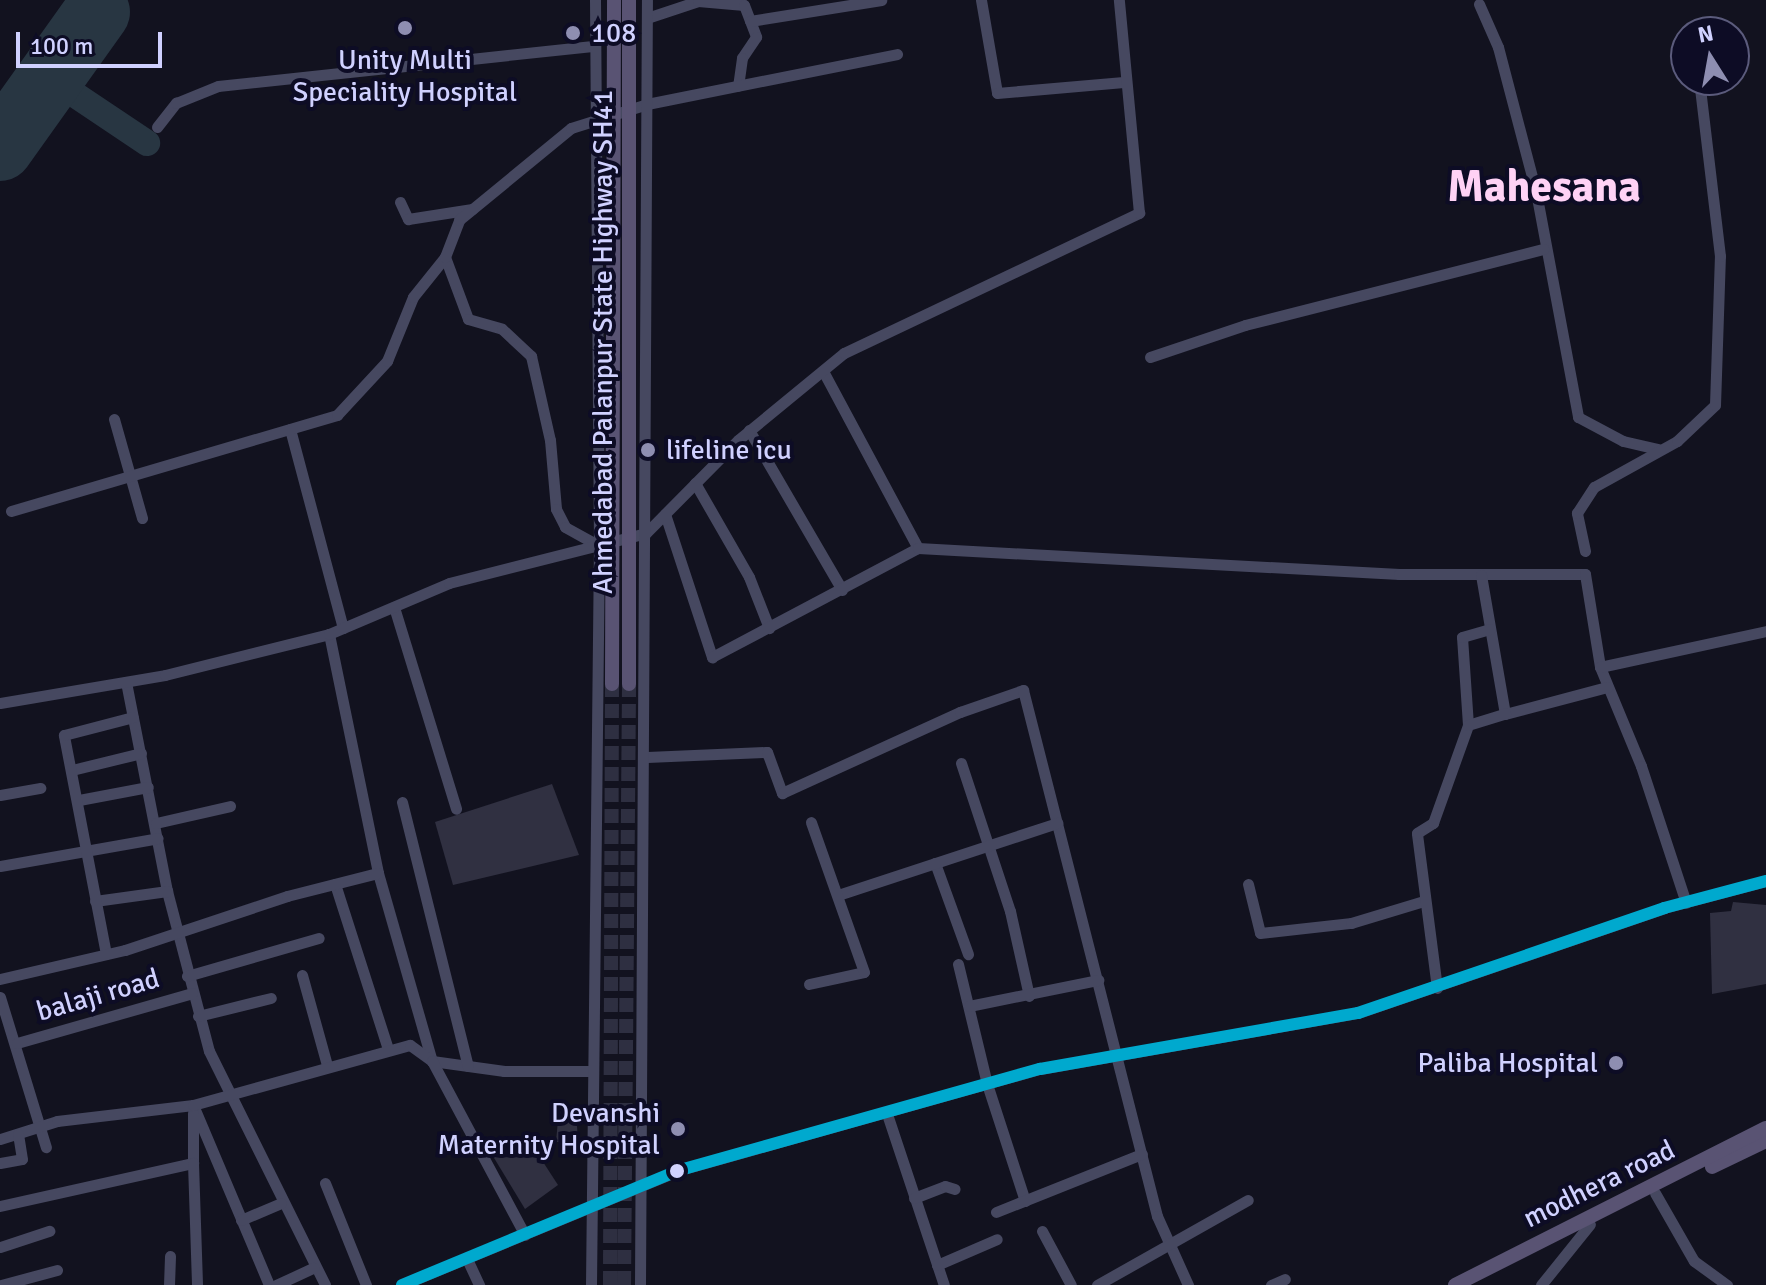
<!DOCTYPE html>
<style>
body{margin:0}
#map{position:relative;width:1766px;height:1285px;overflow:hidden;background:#12121f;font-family:Signika,sans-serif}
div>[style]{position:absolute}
.taxiway>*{height:26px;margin:-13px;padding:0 13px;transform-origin:13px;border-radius:13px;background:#283642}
.runway>*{height:66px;margin:-33px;padding:0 33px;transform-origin:33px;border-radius:33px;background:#283642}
.building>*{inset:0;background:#303041}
.major-tunnel>*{height:14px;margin-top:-7px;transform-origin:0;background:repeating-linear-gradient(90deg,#2e2f41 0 14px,transparent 0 21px)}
.minor>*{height:11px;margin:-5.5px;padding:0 5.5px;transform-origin:5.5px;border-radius:5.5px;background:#464860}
.major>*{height:14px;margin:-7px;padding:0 7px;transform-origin:7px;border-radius:7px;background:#595373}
.bus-1>*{height:12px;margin:-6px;padding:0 6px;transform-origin:6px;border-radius:6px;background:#00a9ce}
.dots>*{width:22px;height:22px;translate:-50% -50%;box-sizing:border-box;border:4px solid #0d0c25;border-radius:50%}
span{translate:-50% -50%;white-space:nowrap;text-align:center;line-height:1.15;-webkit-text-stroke:8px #0d0c25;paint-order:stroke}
.poi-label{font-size:28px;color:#d0d1ff}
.left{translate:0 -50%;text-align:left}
.right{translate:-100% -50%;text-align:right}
.street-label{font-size:28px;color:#d0d1ff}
.town-label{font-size:44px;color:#ffd2f5;font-weight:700}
.north{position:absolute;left:1670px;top:16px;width:80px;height:80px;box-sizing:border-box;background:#0d0c25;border:2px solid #5b5b7c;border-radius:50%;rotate:349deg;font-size:22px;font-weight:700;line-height:32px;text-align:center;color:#d0d1ff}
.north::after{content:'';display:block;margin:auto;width:28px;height:36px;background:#8e8eb1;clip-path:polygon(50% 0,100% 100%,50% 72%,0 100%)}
.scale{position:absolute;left:16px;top:32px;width:146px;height:36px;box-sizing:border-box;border:4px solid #d0d1ff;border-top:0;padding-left:10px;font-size:24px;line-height:28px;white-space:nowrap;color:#d0d1ff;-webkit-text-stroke:6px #0d0c25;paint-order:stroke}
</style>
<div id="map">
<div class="taxiway">
<div style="left:50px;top:78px;width:117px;rotate:33.8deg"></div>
</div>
<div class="runway">
<div style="left:0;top:148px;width:167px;rotate:-54.5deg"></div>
</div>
<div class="building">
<div style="clip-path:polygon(552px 784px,579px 855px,453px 885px,435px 822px)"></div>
<div style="clip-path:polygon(1733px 902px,1766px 905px,1766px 984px,1712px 994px,1710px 913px,1731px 911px)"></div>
<div style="clip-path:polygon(559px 1109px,576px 1111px,578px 1142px,556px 1142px)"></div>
<div style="clip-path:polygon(488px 1148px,534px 1148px,558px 1185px,525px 1209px)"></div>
</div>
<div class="major-tunnel">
<div style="left:610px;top:1285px;width:601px;rotate:-89.81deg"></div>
<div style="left:624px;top:1285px;width:601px;rotate:-89.52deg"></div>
</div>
<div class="minor">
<div style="left:981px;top:0;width:94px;rotate:80.2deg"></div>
<div style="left:997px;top:93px;width:127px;rotate:-5deg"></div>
<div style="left:1479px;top:4px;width:47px;rotate:66.2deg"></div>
<div style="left:1498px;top:47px;width:150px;rotate:75.3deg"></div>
<div style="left:1536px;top:192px;width:229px;rotate:79.4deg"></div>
<div style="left:1578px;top:417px;width:51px;rotate:28.1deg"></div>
<div style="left:1623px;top:441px;width:36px;rotate:13deg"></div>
<div style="left:647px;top:18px;width:54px;rotate:-18.4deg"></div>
<div style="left:698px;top:1px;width:46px;rotate:5deg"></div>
<div style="left:744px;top:5px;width:34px;rotate:69deg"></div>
<div style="left:756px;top:37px;width:25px;rotate:124deg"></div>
<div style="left:742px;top:58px;width:28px;rotate:98deg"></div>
<div style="left:750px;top:21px;width:133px;rotate:-9.1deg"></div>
<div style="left:157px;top:127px;width:31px;rotate:-52deg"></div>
<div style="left:176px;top:103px;width:45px;rotate:-22deg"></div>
<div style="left:218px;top:86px;width:379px;rotate:-6.1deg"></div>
<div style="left:400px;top:202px;width:19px;rotate:65deg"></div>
<div style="left:408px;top:219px;width:65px;rotate:-8.9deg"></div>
<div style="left:445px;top:257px;width:66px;rotate:69.6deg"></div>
<div style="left:468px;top:319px;width:35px;rotate:16deg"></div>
<div style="left:502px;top:329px;width:40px;rotate:43deg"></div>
<div style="left:531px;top:356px;width:86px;rotate:77.3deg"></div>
<div style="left:550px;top:440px;width:69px;rotate:85deg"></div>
<div style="left:556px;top:509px;width:20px;rotate:63deg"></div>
<div style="left:565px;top:527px;width:39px;rotate:29deg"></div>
<div style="left:1150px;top:357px;width:100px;rotate:-18.6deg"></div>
<div style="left:1245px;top:325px;width:308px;rotate:-14.3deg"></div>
<div style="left:823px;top:371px;width:201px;rotate:61.8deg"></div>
<div style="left:114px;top:419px;width:103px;rotate:74.2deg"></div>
<div style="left:290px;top:429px;width:206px;rotate:75.1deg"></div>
<div style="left:749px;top:430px;width:185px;rotate:59.8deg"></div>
<div style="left:695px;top:483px;width:108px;rotate:60.1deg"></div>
<div style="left:749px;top:577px;width:55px;rotate:68.6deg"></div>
<div style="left:11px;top:511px;width:340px;rotate:-16.4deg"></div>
<div style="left:337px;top:415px;width:74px;rotate:-47.2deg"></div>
<div style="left:387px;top:361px;width:69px;rotate:-67.9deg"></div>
<div style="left:413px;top:297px;width:51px;rotate:-51.3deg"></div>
<div style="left:445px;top:257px;width:40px;rotate:-69deg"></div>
<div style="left:459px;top:220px;width:145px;rotate:-39.4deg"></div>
<div style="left:571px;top:128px;width:80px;rotate:-17.5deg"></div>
<div style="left:647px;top:104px;width:255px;rotate:-11.3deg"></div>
<div style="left:665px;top:514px;width:151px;rotate:71.8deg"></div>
<div style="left:712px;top:657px;width:233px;rotate:-27.9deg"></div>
<div style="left:918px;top:548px;width:482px;rotate:3.1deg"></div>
<div style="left:1399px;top:574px;width:186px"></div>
<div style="left:1585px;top:574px;width:94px;rotate:80.8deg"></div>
<div style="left:1600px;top:667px;width:107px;rotate:67.5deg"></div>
<div style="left:1641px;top:766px;width:144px;rotate:71.8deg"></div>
<div style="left:1585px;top:551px;width:39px;rotate:-102deg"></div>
<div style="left:1577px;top:513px;width:31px;rotate:-57deg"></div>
<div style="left:1594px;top:487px;width:95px;rotate:-29deg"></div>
<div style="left:1677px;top:441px;width:52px;rotate:-43.5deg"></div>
<div style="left:1715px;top:405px;width:149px;rotate:-88.1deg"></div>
<div style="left:1720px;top:256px;width:169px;rotate:-96.8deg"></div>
<div style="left:1700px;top:88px;width:13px;rotate:-39deg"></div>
<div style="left:1481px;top:575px;width:141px;rotate:80.2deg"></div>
<div style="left:1505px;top:714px;width:106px;rotate:-14.8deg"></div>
<div style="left:394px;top:607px;width:211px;rotate:72.9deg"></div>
<div style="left:329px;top:634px;width:244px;rotate:78.4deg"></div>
<div style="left:378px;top:873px;width:196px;rotate:74deg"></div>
<div style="left:432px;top:1061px;width:73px;rotate:7.9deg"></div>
<div style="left:504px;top:1071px;width:87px"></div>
<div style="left:1600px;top:667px;width:170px;rotate:-12.2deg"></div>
<div style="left:126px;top:682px;width:213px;rotate:78.9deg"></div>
<div style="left:167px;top:891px;width:165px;rotate:75.3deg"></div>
<div style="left:209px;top:1051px;width:261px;rotate:63.6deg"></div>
<div style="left:0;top:703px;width:167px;rotate:-9.6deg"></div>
<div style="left:165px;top:675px;width:169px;rotate:-14deg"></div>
<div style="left:329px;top:634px;width:130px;rotate:-23deg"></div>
<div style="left:449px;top:583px;width:203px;rotate:-14.2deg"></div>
<div style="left:646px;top:533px;width:131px;rotate:-45.3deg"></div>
<div style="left:738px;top:440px;width:137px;rotate:-39.4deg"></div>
<div style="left:844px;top:353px;width:327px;rotate:-25.4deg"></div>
<div style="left:1139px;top:213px;width:214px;rotate:-95.4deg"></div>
<div style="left:1468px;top:725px;width:88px;rotate:-93.9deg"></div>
<div style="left:1462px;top:637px;width:29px;rotate:-16deg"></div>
<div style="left:647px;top:757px;width:120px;rotate:-2.4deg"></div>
<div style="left:767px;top:752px;width:44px;rotate:69.9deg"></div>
<div style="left:782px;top:793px;width:196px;rotate:-24.5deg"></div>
<div style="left:960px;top:712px;width:67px;rotate:-19.2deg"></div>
<div style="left:1023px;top:690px;width:543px;rotate:75.71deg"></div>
<div style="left:1157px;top:1216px;width:76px;rotate:65.8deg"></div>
<div style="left:961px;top:763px;width:156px;rotate:71.7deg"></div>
<div style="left:1010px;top:911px;width:87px;rotate:77.4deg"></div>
<div style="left:72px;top:770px;width:71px;rotate:-13.8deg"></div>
<div style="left:0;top:795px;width:41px;rotate:-9.9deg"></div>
<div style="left:79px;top:800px;width:70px;rotate:-10.7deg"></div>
<div style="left:402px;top:802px;width:272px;rotate:76deg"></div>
<div style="left:156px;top:823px;width:76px;rotate:-12.9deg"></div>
<div style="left:935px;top:863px;width:97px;rotate:70.1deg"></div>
<div style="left:0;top:866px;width:160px;rotate:-10deg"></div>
<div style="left:335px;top:884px;width:173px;rotate:72.2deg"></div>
<div style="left:1248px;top:884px;width:50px;rotate:76.2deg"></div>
<div style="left:1260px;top:933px;width:92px;rotate:-6.3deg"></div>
<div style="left:1351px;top:923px;width:76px;rotate:-16.8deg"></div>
<div style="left:838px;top:895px;width:231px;rotate:-18.2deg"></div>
<div style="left:95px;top:901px;width:73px;rotate:-7.9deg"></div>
<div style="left:106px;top:954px;width:223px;rotate:-100.9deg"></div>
<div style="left:64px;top:735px;width:71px;rotate:-14.6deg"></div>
<div style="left:958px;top:964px;width:123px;rotate:76.4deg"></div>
<div style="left:987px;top:1084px;width:123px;rotate:72deg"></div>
<div style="left:302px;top:975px;width:93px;rotate:74.5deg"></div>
<div style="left:187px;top:976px;width:137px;rotate:-16.1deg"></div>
<div style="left:0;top:979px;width:128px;rotate:-13.1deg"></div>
<div style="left:125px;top:950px;width:171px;rotate:-18.4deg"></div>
<div style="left:287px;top:896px;width:94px;rotate:-14.2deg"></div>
<div style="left:809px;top:984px;width:56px;rotate:-12.3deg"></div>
<div style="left:864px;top:972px;width:159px;rotate:-109.5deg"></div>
<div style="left:1437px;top:988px;width:156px;rotate:-97.4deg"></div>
<div style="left:1417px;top:833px;width:19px;rotate:-32deg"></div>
<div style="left:1433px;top:823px;width:104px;rotate:-70.3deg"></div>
<div style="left:1468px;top:725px;width:39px;rotate:-17deg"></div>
<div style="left:0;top:997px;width:157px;rotate:73deg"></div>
<div style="left:969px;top:1006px;width:132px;rotate:-11.4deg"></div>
<div style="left:198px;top:1016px;width:75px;rotate:-13.9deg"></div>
<div style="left:17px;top:1043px;width:182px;rotate:-15.9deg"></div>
<div style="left:193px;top:1105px;width:195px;rotate:67.1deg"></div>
<div style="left:193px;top:1113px;width:50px;rotate:90deg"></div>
<div style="left:887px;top:1114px;width:180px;rotate:71.6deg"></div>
<div style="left:0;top:1139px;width:60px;rotate:-17.5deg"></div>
<div style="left:57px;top:1121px;width:137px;rotate:-6.7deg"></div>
<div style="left:193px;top:1105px;width:225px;rotate:-15.5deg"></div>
<div style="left:410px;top:1045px;width:27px;rotate:36deg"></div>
<div style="left:432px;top:1061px;width:197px;rotate:61.9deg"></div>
<div style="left:0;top:1163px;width:22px;rotate:-10deg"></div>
<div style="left:22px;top:1159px;width:25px;rotate:-99deg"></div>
<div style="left:325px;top:1183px;width:110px;rotate:68.1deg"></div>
<div style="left:1655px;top:1193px;width:78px;rotate:60.2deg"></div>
<div style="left:1694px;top:1261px;width:41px;rotate:36deg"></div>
<div style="left:914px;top:1198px;width:33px;rotate:-21deg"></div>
<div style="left:945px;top:1186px;width:10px;rotate:17deg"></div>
<div style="left:0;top:1206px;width:198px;rotate:-12.6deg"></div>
<div style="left:193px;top:1163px;width:122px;rotate:88.1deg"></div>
<div style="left:996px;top:1212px;width:157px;rotate:-21.7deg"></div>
<div style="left:241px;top:1220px;width:43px;rotate:-23deg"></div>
<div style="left:1042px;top:1231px;width:61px;rotate:61.8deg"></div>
<div style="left:0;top:1247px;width:52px;rotate:-18.1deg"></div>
<div style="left:467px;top:1259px;width:29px;rotate:65deg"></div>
<div style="left:937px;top:1265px;width:65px;rotate:-23.4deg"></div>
<div style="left:1px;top:1285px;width:58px;rotate:-15deg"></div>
<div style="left:169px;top:1285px;width:29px;rotate:-88deg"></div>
<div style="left:276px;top:1285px;width:41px;rotate:-24.7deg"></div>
<div style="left:402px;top:1285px;width:301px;rotate:-22.5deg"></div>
<div style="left:680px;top:1170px;width:374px;rotate:-15.7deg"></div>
<div style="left:1040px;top:1069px;width:323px;rotate:-10deg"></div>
<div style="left:1358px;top:1013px;width:324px;rotate:-18.9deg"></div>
<div style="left:1664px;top:908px;width:106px;rotate:-14.8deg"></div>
<div style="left:591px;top:1285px;width:739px;rotate:-89.38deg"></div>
<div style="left:599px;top:546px;width:546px;rotate:-90.42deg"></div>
<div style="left:640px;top:1285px;width:1285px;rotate:-89.69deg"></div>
<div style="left:1097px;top:1285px;width:173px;rotate:-29.4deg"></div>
<div style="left:1271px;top:1285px;width:15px;rotate:-23deg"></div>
<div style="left:1541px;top:1285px;width:78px;rotate:-51.2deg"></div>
</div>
<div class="major">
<div style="left:612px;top:684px;width:684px;rotate:-89.83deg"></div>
<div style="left:629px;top:684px;width:684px;rotate:-90deg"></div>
<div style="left:1712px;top:1167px;width:60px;rotate:-25.7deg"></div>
<div style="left:1455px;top:1285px;width:348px;rotate:-26.8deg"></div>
</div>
<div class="bus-1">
<div style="left:402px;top:1285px;width:301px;rotate:-22.5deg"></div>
<div style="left:680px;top:1170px;width:374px;rotate:-15.7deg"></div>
<div style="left:1040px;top:1069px;width:323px;rotate:-10deg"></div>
<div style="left:1358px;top:1013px;width:324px;rotate:-18.9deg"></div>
<div style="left:1664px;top:908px;width:106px;rotate:-14.8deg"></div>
</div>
<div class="dots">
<div style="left:405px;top:28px;background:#8e8eb1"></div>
<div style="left:573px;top:33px;background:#8e8eb1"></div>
<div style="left:648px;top:450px;background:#8e8eb1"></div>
<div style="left:1616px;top:1063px;background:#8e8eb1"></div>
<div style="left:678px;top:1129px;background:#8e8eb1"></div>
<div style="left:677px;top:1171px;background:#d0d1ff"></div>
</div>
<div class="poi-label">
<span class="left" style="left:591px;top:33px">108</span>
<span style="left:405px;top:76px">Unity Multi<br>Speciality Hospital</span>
<span class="left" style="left:666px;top:450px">lifeline icu</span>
<span class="right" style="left:1598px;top:1063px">Paliba Hospital</span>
<span class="right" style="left:660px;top:1129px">Devanshi<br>Maternity Hospital</span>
</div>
<div class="street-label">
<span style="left:603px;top:342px;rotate:-90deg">Ahmedabad Palanpur State Highway SH41</span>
<span style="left:98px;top:995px;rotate:-16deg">balaji road</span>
<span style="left:1599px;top:1184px;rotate:-26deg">modhera road</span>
</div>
<div class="town-label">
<span style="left:1544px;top:187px">Mahesana</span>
</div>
<div class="north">N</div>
<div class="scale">100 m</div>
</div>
